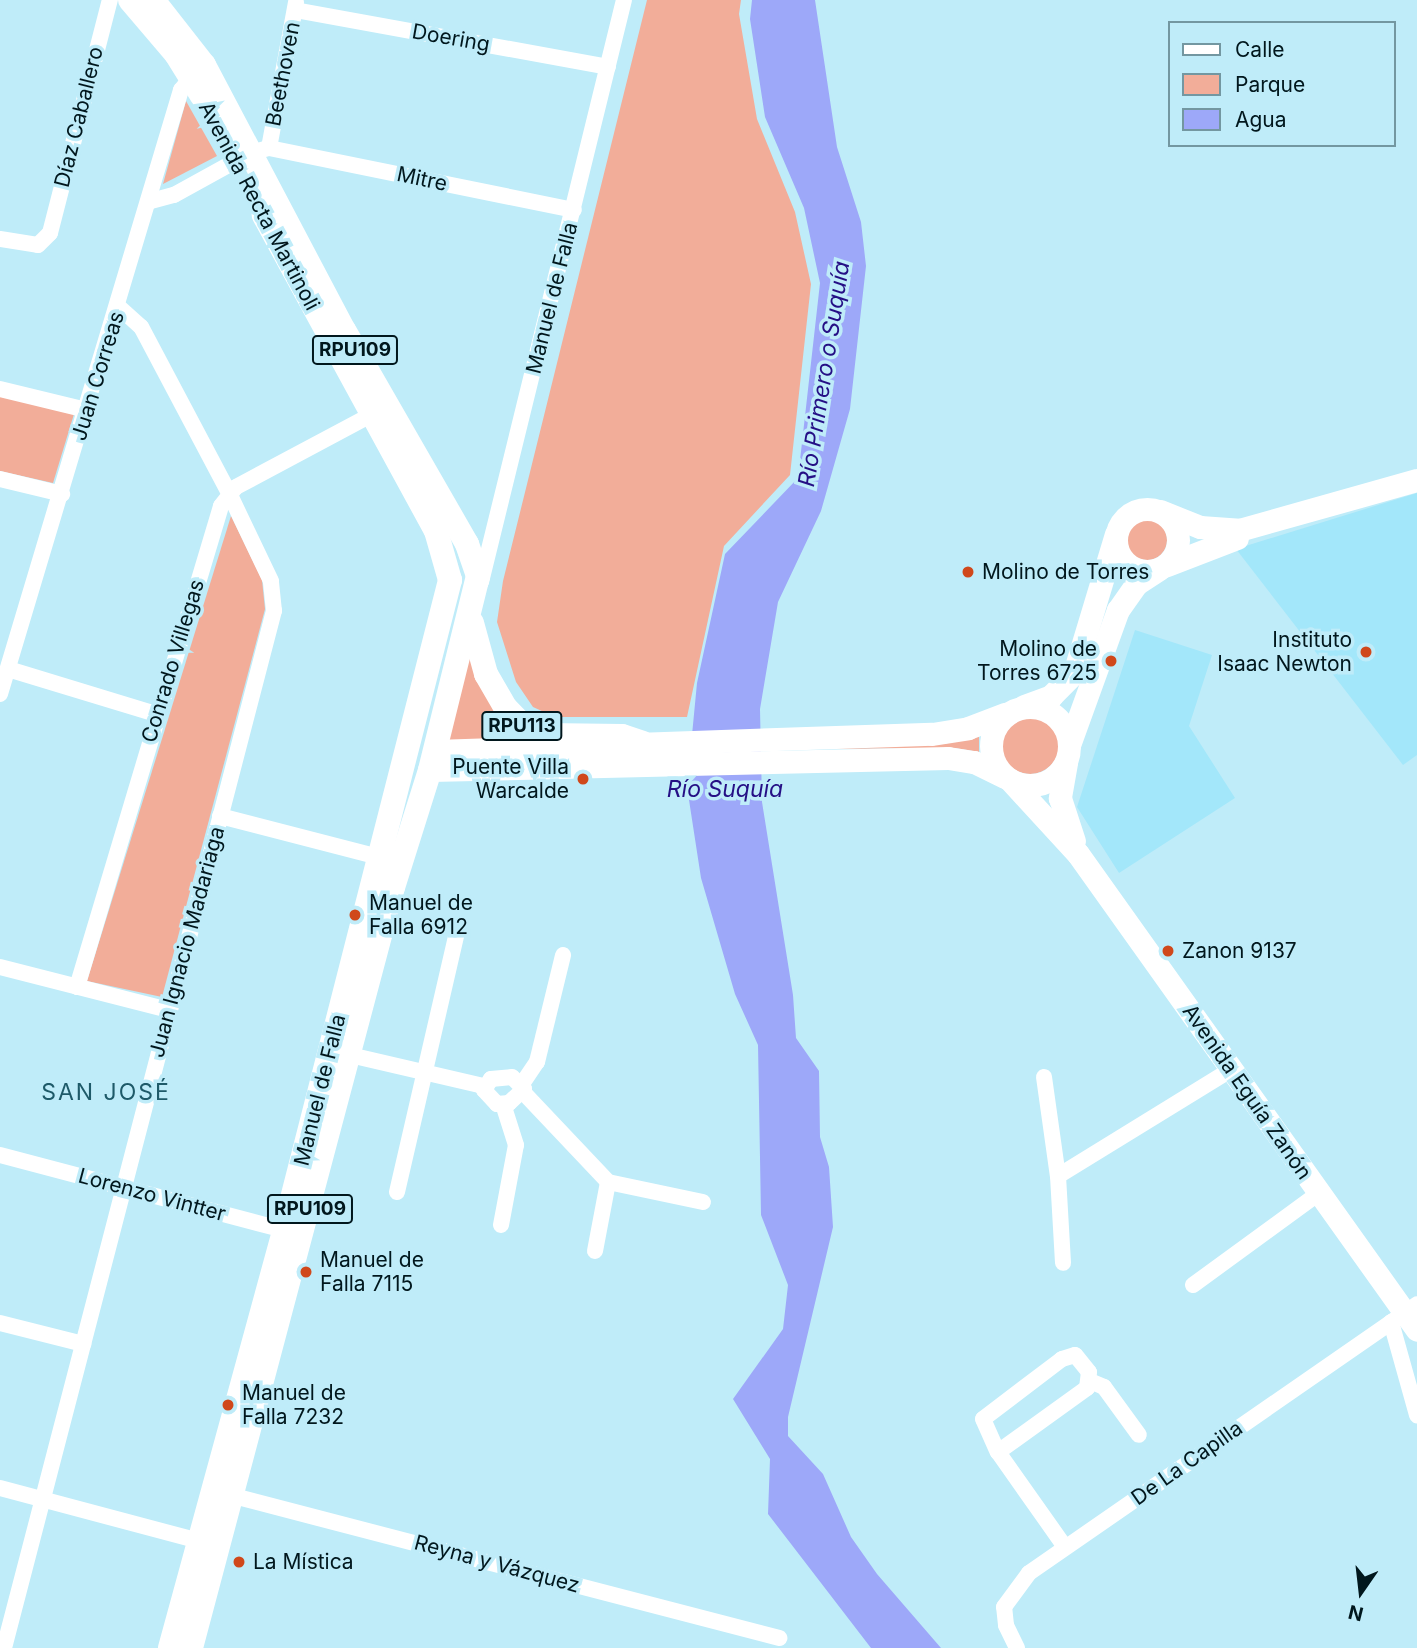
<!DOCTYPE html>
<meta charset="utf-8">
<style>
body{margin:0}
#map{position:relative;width:1417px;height:1648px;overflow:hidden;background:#bfecf9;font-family:Inter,sans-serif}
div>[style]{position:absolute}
.built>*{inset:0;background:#a3e7fa}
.green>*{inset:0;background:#f2ad99}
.round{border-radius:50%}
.water>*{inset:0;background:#9da8f9}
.minor>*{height:16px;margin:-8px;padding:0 8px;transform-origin:8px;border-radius:8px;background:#fff}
.secondary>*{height:23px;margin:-11.5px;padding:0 11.5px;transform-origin:11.5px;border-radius:11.5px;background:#fff}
.secondary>.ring{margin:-11.5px;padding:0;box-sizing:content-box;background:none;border:23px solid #fff;border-radius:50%}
.primary>*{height:24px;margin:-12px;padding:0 12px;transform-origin:12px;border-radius:12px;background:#fff}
.dots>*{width:19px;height:19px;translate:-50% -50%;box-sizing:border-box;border:4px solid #bfecf9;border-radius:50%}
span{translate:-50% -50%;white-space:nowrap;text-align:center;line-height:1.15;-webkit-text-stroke:7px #bfecf9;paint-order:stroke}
.shield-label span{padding:2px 5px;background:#bfecf9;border:2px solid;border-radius:5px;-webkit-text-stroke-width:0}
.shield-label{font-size:19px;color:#01171d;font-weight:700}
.street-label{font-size:21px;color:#01171d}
.poi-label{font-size:21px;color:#01171d}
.left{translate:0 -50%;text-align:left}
.right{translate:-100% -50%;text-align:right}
.water-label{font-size:23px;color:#250f85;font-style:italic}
.neighbourhood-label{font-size:23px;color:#1e5a69;letter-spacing:2px}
.legend{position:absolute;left:1168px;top:21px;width:228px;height:126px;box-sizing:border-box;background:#bfecf9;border:2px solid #7397a1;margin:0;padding:9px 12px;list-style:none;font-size:21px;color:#01171d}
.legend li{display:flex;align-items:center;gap:14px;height:35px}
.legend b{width:35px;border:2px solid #7397a1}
.north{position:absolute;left:1326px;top:1557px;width:70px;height:70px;-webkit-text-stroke:5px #bfecf9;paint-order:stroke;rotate:194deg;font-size:19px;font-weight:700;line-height:28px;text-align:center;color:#01171d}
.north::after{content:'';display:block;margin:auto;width:24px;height:32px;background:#01171d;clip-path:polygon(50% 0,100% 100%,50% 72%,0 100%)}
</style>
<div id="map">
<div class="built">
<div style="clip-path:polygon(1417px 493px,1417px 755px,1403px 765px,1236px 549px)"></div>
<div style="clip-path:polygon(1135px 630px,1212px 655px,1189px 726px,1235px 798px,1119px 873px,1077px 807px)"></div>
</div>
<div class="green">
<div style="clip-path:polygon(647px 0,741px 0,739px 14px,757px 119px,795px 212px,811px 284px,790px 475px,724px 546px,687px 717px,555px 717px,533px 707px,516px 682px,497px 622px,503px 581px)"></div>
<div style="clip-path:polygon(186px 101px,217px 156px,163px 184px)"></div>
<div style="clip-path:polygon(0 396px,74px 414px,53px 483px,0 471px)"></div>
<div style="clip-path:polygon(231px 516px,262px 580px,265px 609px,162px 997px,87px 981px)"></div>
<div class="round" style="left:1127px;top:520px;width:40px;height:40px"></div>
<div style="clip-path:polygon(470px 650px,522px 738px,447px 744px)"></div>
<div class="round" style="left:1001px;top:716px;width:58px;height:58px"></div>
<div style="clip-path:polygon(979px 736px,979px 752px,955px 748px,821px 749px,944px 744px)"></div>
</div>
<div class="water">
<div style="clip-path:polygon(752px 0,815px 0,837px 147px,861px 222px,866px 266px,850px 409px,821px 511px,778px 602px,760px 709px,762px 802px,793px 995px,796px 1038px,819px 1071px,820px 1137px,829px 1167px,833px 1227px,788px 1417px,788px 1436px,823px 1474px,851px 1537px,877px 1574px,941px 1648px,871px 1648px,768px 1514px,770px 1459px,733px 1399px,783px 1329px,788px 1285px,761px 1215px,758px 1045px,735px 994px,701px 878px,687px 787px,697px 683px,725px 554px,798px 478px,820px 283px,804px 208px,765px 117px,750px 19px)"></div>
</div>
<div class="minor">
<div style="left:295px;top:10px;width:318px;rotate:10.3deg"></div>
<div style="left:269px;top:148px;width:148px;rotate:-79.5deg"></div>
<div style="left:151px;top:201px;width:24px;rotate:-15deg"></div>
<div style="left:174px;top:195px;width:87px;rotate:-28.9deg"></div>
<div style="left:250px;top:153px;width:20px;rotate:-15deg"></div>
<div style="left:269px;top:148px;width:311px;rotate:11.5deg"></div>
<div style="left:0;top:239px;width:38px;rotate:9deg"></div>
<div style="left:38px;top:245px;width:17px;rotate:-45deg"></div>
<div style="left:50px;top:233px;width:241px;rotate:-75.6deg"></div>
<div style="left:0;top:389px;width:89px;rotate:13.6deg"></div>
<div style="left:0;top:479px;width:64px;rotate:13.6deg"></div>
<div style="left:481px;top:582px;width:599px;rotate:-76.2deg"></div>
<div style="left:8px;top:669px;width:155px;rotate:16.9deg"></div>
<div style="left:0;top:694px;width:631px;rotate:-73.32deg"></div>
<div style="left:181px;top:90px;width:22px;rotate:-51deg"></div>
<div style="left:220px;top:816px;width:164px;rotate:14.5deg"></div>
<div style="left:0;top:967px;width:174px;rotate:14.3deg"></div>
<div style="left:77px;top:987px;width:502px;rotate:-73.33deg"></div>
<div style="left:221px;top:506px;width:24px;rotate:-52deg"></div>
<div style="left:236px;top:487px;width:153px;rotate:-28.1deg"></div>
<div style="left:350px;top:1055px;width:137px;rotate:13.1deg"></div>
<div style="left:512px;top:1077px;width:17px;rotate:45deg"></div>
<div style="left:524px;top:1089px;width:21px;rotate:137deg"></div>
<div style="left:509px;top:1103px;width:12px;rotate:175deg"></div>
<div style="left:497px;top:1104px;width:19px;rotate:-133deg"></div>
<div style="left:484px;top:1090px;width:13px;rotate:-58deg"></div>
<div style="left:491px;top:1079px;width:21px;rotate:-5deg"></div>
<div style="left:1044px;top:1077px;width:100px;rotate:82deg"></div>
<div style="left:1058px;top:1176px;width:87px;rotate:86.7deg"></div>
<div style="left:522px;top:1084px;width:27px;rotate:-56deg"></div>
<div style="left:537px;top:1062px;width:110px;rotate:-76.3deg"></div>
<div style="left:523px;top:1092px;width:124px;rotate:46.6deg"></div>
<div style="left:608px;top:1182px;width:97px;rotate:11.9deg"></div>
<div style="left:0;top:1155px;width:301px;rotate:14.8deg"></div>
<div style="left:1058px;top:1176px;width:204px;rotate:-31.6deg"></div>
<div style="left:397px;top:1192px;width:262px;rotate:-77deg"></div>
<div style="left:501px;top:1225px;width:81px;rotate:-79.4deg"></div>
<div style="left:516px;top:1145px;width:43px;rotate:-107.6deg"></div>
<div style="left:595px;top:1251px;width:70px;rotate:-79.3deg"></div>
<div style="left:1193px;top:1285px;width:156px;rotate:-36.1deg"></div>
<div style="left:1391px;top:1322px;width:97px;rotate:74.4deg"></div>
<div style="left:0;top:1323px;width:86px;rotate:14.2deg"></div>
<div style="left:1090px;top:1381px;width:15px;rotate:23deg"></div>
<div style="left:1104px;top:1387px;width:59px;rotate:53.9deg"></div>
<div style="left:998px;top:1452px;width:110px;rotate:-35.7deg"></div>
<div style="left:1087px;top:1388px;width:16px;rotate:-83deg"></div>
<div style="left:1089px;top:1372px;width:22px;rotate:-129deg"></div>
<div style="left:1075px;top:1355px;width:14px;rotate:163deg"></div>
<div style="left:1062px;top:1359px;width:99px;rotate:142.8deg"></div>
<div style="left:983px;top:1419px;width:36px;rotate:66deg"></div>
<div style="left:998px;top:1452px;width:116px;rotate:54.8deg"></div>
<div style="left:0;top:1488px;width:214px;rotate:14.9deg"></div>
<div style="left:222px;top:1493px;width:576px;rotate:14.59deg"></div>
<div style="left:4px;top:1648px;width:1072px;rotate:-75.41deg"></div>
<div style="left:274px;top:611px;width:30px;rotate:-96deg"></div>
<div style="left:271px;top:581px;width:98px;rotate:-115.5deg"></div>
<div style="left:229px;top:493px;width:188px;rotate:-117.9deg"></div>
<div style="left:141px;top:327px;width:30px;rotate:-138deg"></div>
<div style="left:1017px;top:1648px;width:25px;rotate:-116deg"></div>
<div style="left:1006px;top:1625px;width:18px;rotate:-96deg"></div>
<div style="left:1004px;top:1607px;width:42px;rotate:-53.7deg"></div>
<div style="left:1029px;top:1573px;width:472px;rotate:-34.7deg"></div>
</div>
<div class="secondary">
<div class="ring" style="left:1116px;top:509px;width:39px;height:39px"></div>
<div style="left:1160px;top:511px;width:43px;rotate:21.8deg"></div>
<div style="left:1200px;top:527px;width:39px;rotate:4deg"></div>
<div style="left:1239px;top:530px;width:185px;rotate:-15.7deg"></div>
<div style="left:1167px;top:565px;width:75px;rotate:-21.1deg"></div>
<div style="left:1024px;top:706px;width:29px;rotate:-20deg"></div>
<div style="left:1051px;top:696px;width:33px;rotate:-45deg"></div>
<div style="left:1074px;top:673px;width:145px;rotate:-73.2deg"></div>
<div class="ring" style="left:991px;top:707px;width:55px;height:55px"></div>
<div style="left:1069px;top:745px;width:144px;rotate:-70.1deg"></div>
<div style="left:1118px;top:610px;width:32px;rotate:-55deg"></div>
<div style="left:1136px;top:584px;width:27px;rotate:-33deg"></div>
<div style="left:435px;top:751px;width:497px;rotate:-2deg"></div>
<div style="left:932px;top:734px;width:36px;rotate:-9deg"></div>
<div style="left:968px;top:728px;width:40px;rotate:-21deg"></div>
<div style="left:1066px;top:763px;width:36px;rotate:100deg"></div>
<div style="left:1060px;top:798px;width:45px;rotate:72deg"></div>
<div style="left:430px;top:770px;width:518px;rotate:-1.33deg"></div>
<div style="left:948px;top:758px;width:26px;rotate:9deg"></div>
<div style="left:974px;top:762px;width:34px;rotate:26deg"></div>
<div style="left:1010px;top:780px;width:100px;rotate:47.4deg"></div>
<div style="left:1078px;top:854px;width:584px;rotate:54.54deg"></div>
</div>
<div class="primary">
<div style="left:130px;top:0;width:71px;rotate:49.6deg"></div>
<div style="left:176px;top:54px;width:49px;rotate:58.2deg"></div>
<div style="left:153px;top:0;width:83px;rotate:51.9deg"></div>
<div style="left:204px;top:65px;width:300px;rotate:62.2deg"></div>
<div style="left:344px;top:330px;width:247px;rotate:60.1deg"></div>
<div style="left:467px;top:544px;width:34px;rotate:71deg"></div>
<div style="left:478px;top:576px;width:200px;rotate:103.9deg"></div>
<div style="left:430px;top:770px;width:123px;rotate:107.5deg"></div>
<div style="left:393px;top:887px;width:787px;rotate:104.87deg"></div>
<div style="left:472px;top:623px;width:53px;rotate:74.6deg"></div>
<div style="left:486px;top:674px;width:39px;rotate:60deg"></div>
<div style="left:506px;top:708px;width:28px;rotate:46deg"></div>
<div style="left:525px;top:728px;width:21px;rotate:19deg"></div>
<div style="left:545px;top:735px;width:77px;rotate:0.7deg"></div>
<div style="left:622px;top:736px;width:22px;rotate:18deg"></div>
<div style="left:170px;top:1648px;width:433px;rotate:-74.7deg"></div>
<div style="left:284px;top:1230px;width:671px;rotate:-75.67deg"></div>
<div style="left:450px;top:580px;width:51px;rotate:-105.9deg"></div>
<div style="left:436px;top:531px;width:360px;rotate:-118.6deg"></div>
</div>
<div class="dots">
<div style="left:968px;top:572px;background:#d0481b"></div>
<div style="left:1366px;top:652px;background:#d0481b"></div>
<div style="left:1111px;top:661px;background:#d0481b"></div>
<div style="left:583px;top:779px;background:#d0481b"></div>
<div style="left:355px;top:915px;background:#d0481b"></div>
<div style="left:1168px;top:951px;background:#d0481b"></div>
<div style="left:306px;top:1272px;background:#d0481b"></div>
<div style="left:228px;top:1405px;background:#d0481b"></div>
<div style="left:239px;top:1562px;background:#d0481b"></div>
</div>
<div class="shield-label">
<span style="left:355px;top:350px">RPU109</span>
<span style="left:522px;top:726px">RPU113</span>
<span style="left:310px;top:1209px">RPU109</span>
</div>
<div class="street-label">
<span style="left:451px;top:38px;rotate:10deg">Doering</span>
<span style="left:283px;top:74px;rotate:-79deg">Beethoven</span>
<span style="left:79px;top:117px;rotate:-76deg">Díaz Caballero</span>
<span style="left:422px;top:179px;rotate:12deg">Mitre</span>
<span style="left:259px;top:206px;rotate:62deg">Avenida Recta Martinoli</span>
<span style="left:552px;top:298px;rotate:-76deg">Manuel de Falla</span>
<span style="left:98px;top:376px;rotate:-73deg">Juan Correas</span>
<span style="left:173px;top:661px;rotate:-73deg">Conrado Villegas</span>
<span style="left:187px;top:942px;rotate:-75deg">Juan Ignacio Madariaga</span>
<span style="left:320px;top:1090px;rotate:-76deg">Manuel de Falla</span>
<span style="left:1247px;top:1092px;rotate:55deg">Avenida Eguía Zanón</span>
<span style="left:152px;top:1195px;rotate:15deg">Lorenzo Vintter</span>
<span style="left:1187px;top:1463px;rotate:-35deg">De La Capilla</span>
<span style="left:497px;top:1564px;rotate:15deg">Reyna y Vázquez</span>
</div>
<div class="poi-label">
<span class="left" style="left:982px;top:572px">Molino de Torres</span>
<span class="right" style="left:1352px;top:652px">Instituto<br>Isaac Newton</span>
<span class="right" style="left:1097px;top:661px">Molino de<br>Torres 6725</span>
<span class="right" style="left:569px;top:779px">Puente Villa<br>Warcalde</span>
<span class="left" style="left:369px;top:915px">Manuel de<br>Falla 6912</span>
<span class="left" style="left:1182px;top:951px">Zanon 9137</span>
<span class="left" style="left:320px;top:1272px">Manuel de<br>Falla 7115</span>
<span class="left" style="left:242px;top:1405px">Manuel de<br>Falla 7232</span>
<span class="left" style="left:253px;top:1562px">La Mística</span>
</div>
<div class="water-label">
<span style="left:824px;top:374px;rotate:-81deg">Río Primero o Suquía</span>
<span style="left:725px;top:789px">Río Suquía</span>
</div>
<div class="neighbourhood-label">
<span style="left:106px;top:1092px">SAN JOSÉ</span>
</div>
<ul class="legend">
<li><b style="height:9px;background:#fff"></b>Calle</li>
<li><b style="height:19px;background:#f2ad99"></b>Parque</li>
<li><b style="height:19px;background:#9da8f9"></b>Agua</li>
</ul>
<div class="north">N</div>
</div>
